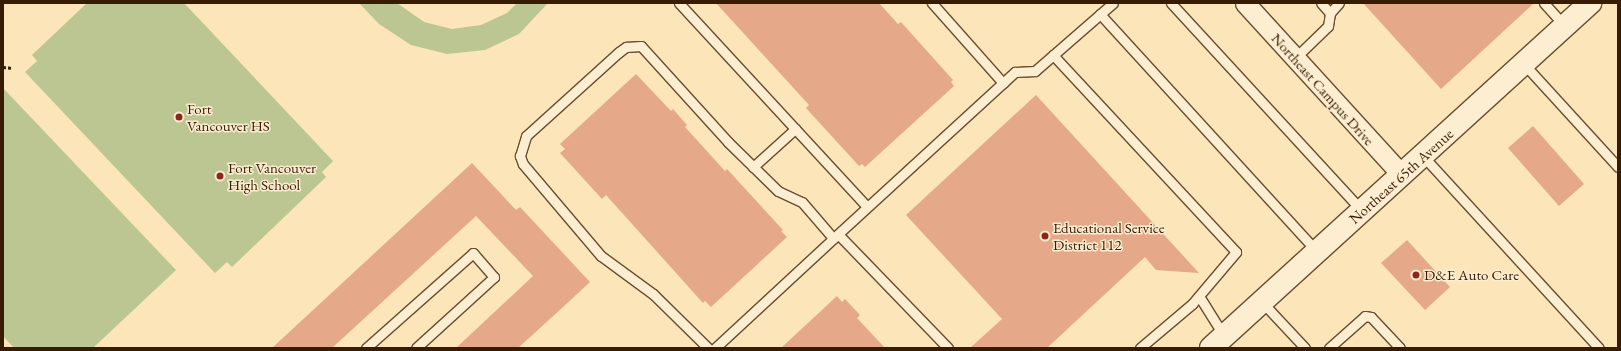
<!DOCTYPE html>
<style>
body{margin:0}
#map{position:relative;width:1621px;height:351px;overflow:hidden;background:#fce5b8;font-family:"EB Garamond",serif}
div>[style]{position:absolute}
.green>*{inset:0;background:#bbc692}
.building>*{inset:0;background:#e5a989}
.path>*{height:2.5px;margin-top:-1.25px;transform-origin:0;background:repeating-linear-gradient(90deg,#371b03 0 3px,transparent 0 5px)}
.roads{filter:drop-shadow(1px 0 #684e30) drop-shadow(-1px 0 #684e30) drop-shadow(0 1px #684e30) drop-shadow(0 -1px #684e30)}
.lane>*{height:9px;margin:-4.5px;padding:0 4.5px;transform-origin:4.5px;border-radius:4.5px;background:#fdeed1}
.street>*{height:19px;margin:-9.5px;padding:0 9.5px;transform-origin:9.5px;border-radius:9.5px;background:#fdeed1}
.secondary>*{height:22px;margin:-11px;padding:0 11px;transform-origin:11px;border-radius:11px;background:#fdeed1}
.dots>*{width:11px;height:11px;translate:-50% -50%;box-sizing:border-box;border:2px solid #fdeed1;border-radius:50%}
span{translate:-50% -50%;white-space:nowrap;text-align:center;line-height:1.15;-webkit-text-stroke:3px #fdeed1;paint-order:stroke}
.street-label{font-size:15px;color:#371b03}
.poi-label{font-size:15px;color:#371b03}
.left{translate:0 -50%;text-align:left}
.frame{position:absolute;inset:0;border:4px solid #371b03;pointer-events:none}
</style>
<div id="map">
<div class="green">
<div style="clip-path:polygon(87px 3px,184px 3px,333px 161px,322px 172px,326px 177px,232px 267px,227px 262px,215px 273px,25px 72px,37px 61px,32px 55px)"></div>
<div style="clip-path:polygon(359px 3px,397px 3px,424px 22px,452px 29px,481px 25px,507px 13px,517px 3px,548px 3px,519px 34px,485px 50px,447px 54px,411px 45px,379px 24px)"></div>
<div style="clip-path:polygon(3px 88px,176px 270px,93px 348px,14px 348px,3px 336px)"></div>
</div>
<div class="building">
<div style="clip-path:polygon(716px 3px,879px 3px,898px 24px,901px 22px,953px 80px,951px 82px,954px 86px,865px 167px,862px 164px,859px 166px,806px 108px,809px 105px)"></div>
<div style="clip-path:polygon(1363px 3px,1534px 3px,1441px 89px)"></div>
<div style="clip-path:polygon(636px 74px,671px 111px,673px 109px,687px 125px,685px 127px,725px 171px,727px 169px,783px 230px,781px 231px,787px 237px,711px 307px,705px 301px,703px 303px,606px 195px,602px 199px,560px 153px,565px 149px,560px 144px)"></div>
<div style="clip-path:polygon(1036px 95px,1199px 273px,1156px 270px,1145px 257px,1047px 348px,970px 348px,1002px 319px,906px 215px)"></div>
<div style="clip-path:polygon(1533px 126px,1584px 184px,1559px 206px,1508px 148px)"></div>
<div style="clip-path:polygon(472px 163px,516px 210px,520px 207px,590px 282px,562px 308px,518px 348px,456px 348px,533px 276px,476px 216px,332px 348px,272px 348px)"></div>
<div style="clip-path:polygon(1407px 240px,1450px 287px,1425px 310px,1381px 263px)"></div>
<div style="clip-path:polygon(837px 296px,842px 302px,845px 299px,860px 315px,857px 318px,885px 348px,781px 348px)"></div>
</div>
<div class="path">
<div style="left:3px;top:67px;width:10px;rotate:6deg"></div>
</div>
<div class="roads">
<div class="lane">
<div style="left:679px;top:3px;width:277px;rotate:47.3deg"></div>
<div style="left:932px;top:3px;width:107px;rotate:48.4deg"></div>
<div style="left:1171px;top:3px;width:282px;rotate:47.4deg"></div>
<div style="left:1544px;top:3px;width:31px;rotate:48deg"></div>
<div style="left:1330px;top:13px;width:13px;rotate:-48deg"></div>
<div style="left:1100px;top:14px;width:322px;rotate:47.6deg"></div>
<div style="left:1053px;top:55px;width:269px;rotate:47.1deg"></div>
<div style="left:1236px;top:252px;width:68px;rotate:130.2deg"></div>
<div style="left:1192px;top:304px;width:68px;rotate:139.8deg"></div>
<div style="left:1295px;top:58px;width:46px;rotate:-44.1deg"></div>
<div style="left:1328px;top:26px;width:13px;rotate:-81deg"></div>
<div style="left:1330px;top:13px;width:13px;rotate:-132deg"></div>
<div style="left:1524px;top:64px;width:139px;rotate:47.6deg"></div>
<div style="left:1423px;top:156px;width:260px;rotate:47.5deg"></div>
<div style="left:753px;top:167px;width:57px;rotate:-42.1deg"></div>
<div style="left:1199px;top:296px;width:47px;rotate:58deg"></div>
<div style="left:1262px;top:302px;width:63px;rotate:46.9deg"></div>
<div style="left:366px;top:348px;width:143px;rotate:-41.6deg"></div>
<div style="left:473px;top:253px;width:32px;rotate:49deg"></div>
<div style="left:494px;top:277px;width:105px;rotate:137.7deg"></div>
<div style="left:708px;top:348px;width:77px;rotate:-135.5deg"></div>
<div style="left:653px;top:294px;width:64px;rotate:-143.8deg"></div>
<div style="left:601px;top:256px;width:121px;rotate:-130.3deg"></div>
<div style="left:523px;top:164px;width:9px;rotate:-111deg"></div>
<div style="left:520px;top:156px;width:21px;rotate:-73deg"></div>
<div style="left:526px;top:136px;width:125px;rotate:-42.1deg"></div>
<div style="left:619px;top:52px;width:9px;rotate:-36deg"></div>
<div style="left:626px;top:47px;width:15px;rotate:-4deg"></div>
<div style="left:641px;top:46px;width:130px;rotate:47.8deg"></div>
<div style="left:728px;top:142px;width:70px;rotate:44.4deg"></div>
<div style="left:778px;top:191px;width:26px;rotate:25deg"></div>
<div style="left:802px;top:202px;width:48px;rotate:49.3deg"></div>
<div style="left:715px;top:348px;width:166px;rotate:-42.8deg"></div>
<div style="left:948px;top:348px;width:158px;rotate:-134deg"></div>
<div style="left:838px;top:234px;width:240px;rotate:-42.5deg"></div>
<div style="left:1015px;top:72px;width:20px;rotate:-3deg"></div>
<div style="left:1035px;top:71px;width:103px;rotate:-41.1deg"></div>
<div style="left:1329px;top:348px;width:48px;rotate:-41.6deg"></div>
<div style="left:1365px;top:316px;width:6px;rotate:9deg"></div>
<div style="left:1371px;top:317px;width:42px;rotate:46.9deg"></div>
</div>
<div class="street">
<div style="left:1245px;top:3px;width:233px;rotate:47.6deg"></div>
</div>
<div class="secondary">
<div style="left:1211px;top:348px;width:513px;rotate:-42.31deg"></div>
</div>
</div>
<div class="dots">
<div style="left:179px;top:117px;background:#8f2418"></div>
<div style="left:220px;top:176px;background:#8f2418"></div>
<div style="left:1045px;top:236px;background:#8f2418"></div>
<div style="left:1416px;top:275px;background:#8f2418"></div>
</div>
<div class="street-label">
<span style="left:1323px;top:89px;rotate:48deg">Northeast Campus Drive</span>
<span style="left:1401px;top:176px;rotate:-42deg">Northeast 65th Avenue</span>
</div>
<div class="poi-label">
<span class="left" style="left:187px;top:117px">Fort<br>Vancouver HS</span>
<span class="left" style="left:228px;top:176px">Fort Vancouver<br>High School</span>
<span class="left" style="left:1053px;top:236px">Educational Service<br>District 112</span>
<span class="left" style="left:1424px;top:275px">D&amp;E Auto Care</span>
</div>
<div class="frame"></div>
</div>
